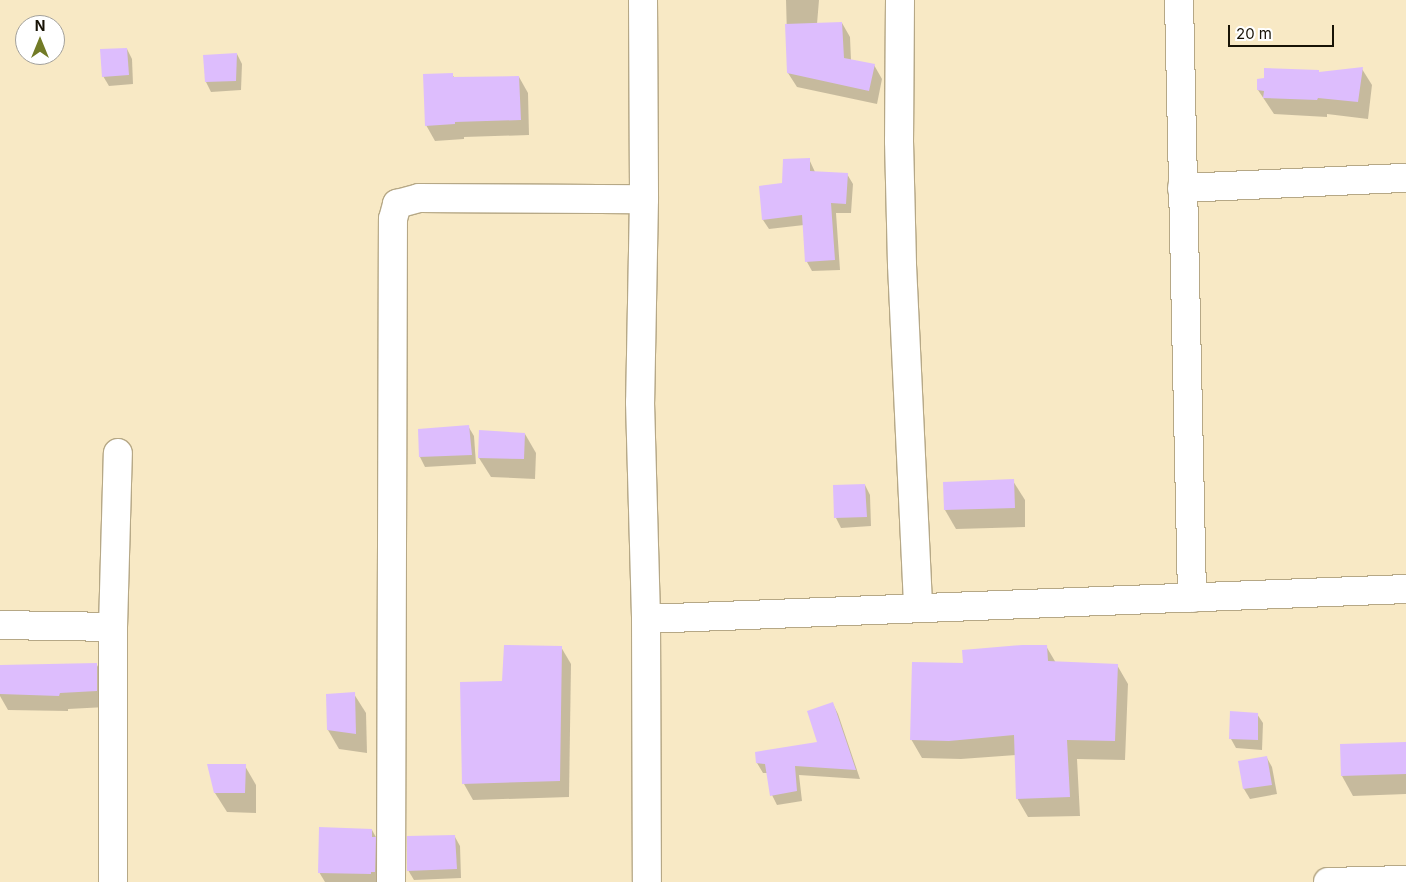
<!DOCTYPE html>
<style>
body{margin:0}
#map{position:relative;width:1406px;height:882px;overflow:hidden;background:#f8e9c5;font-family:Inter,sans-serif}
div>[style]{position:absolute}
.shadow>*{inset:0;background:#0003}
.building>*{inset:0;background:#ddbdfd}
.roads{filter:drop-shadow(1px 0 #b6a886) drop-shadow(-1px 0 #b6a886) drop-shadow(0 1px #b6a886) drop-shadow(0 -1px #b6a886)}
.street>*{height:28px;margin:-14px;padding:0 14px;transform-origin:14px;border-radius:14px;background:#fff}
.secondary>*{height:28px;margin:-14px;padding:0 14px;transform-origin:14px;border-radius:14px;background:#fff}
span{translate:-50% -50%;white-space:nowrap;text-align:center;line-height:1.15;-webkit-text-stroke:4.5px #fff;paint-order:stroke}
.north{position:absolute;left:15px;top:15px;width:50px;height:50px;box-sizing:border-box;background:#fff;border:1px solid #a3a19b;border-radius:50%;rotate:0deg;font-size:14px;font-weight:700;line-height:20px;text-align:center;color:#181306}
.north::after{content:'';display:block;margin:auto;width:18px;height:22px;background:#727b26;clip-path:polygon(50% 0,100% 100%,50% 72%,0 100%)}
.scale{position:absolute;left:1228px;top:25px;width:106px;height:22px;box-sizing:border-box;border:2px solid #181306;border-top:0;padding-left:6px;font-size:15px;line-height:18px;white-space:nowrap;color:#181306;-webkit-text-stroke:4px #fff;paint-order:stroke}
</style>
<div id="map">
<div class="shadow">
<div style="clip-path:polygon(786px 0,819px 0,817px 24px,842px 23px,850px 37px,851px 60px,874px 65px,882px 79px,877px 104px,797px 87px,788px 73px)"></div>
<div style="clip-path:polygon(127px 49px,132px 59px,133px 84px,109px 86px,103px 76px)"></div>
<div style="clip-path:polygon(237px 54px,242px 64px,241px 90px,211px 92px,206px 82px)"></div>
<div style="clip-path:polygon(1362px 69px,1372px 85px,1368px 119px,1327px 114px,1327px 117px,1274px 114px,1258px 90px,1319px 73px)"></div>
<div style="clip-path:polygon(452px 74px,455px 79px,519px 77px,528px 93px,529px 135px,464px 137px,464px 139px,435px 141px,426px 125px)"></div>
<div style="clip-path:polygon(809px 159px,815px 172px,847px 174px,853px 184px,851px 213px,836px 213px,840px 270px,812px 271px,807px 262px,804px 225px,769px 229px,763px 220px,783px 184px)"></div>
<div style="clip-path:polygon(468px 426px,474px 436px,476px 464px,425px 467px,420px 457px,419px 430px)"></div>
<div style="clip-path:polygon(525px 434px,536px 453px,535px 479px,491px 477px,479px 458px)"></div>
<div style="clip-path:polygon(1013px 481px,1025px 500px,1025px 527px,956px 529px,945px 510px)"></div>
<div style="clip-path:polygon(865px 485px,870px 495px,871px 526px,841px 528px,836px 518px)"></div>
<div style="clip-path:polygon(1046px 646px,1056px 663px,1117px 665px,1128px 684px,1125px 760px,1077px 759px,1080px 816px,1028px 817px,1017px 798px,1016px 755px,961px 759px,922px 758px,911px 739px,964px 664px)"></div>
<div style="clip-path:polygon(561px 647px,571px 664px,569px 797px,473px 800px,464px 784px,503px 682px)"></div>
<div style="clip-path:polygon(97px 665px,106px 681px,106px 707px,68px 709px,68px 711px,8px 710px,0 696px,0 667px)"></div>
<div style="clip-path:polygon(354px 694px,366px 713px,367px 753px,339px 749px,328px 730px)"></div>
<div style="clip-path:polygon(833px 704px,838px 714px,860px 779px,799px 775px,802px 801px,777px 805px,772px 795px,768px 773px,763px 773px,757px 763px,818px 743px)"></div>
<div style="clip-path:polygon(1257px 714px,1263px 723px,1262px 750px,1236px 748px,1231px 739px)"></div>
<div style="clip-path:polygon(1406px 743px,1406px 794px,1353px 796px,1342px 776px)"></div>
<div style="clip-path:polygon(1267px 758px,1272px 767px,1277px 794px,1250px 799px,1244px 789px,1239px 762px)"></div>
<div style="clip-path:polygon(245px 766px,256px 785px,256px 813px,227px 812px,215px 793px)"></div>
<div style="clip-path:polygon(372px 830px,383px 850px,386px 882px,325px 882px,319px 872px)"></div>
<div style="clip-path:polygon(455px 837px,460px 846px,461px 878px,414px 880px,408px 870px)"></div>
</div>
<div class="building">
<div style="clip-path:polygon(842px 22px,844px 58px,875px 64px,869px 91px,787px 73px,785px 24px)"></div>
<div style="clip-path:polygon(127px 48px,129px 75px,102px 77px,100px 49px)"></div>
<div style="clip-path:polygon(237px 53px,236px 81px,205px 82px,203px 55px)"></div>
<div style="clip-path:polygon(1363px 67px,1358px 102px,1318px 98px,1317px 100px,1263px 98px,1264px 91px,1257px 90px,1257px 79px,1264px 78px,1264px 68px,1319px 70px,1319px 72px)"></div>
<div style="clip-path:polygon(453px 73px,453px 77px,519px 76px,521px 120px,455px 122px,455px 124px,425px 126px,423px 74px)"></div>
<div style="clip-path:polygon(810px 158px,810px 171px,848px 173px,846px 204px,831px 203px,835px 260px,805px 262px,802px 215px,762px 220px,759px 186px,782px 183px,783px 159px)"></div>
<div style="clip-path:polygon(469px 425px,472px 455px,419px 457px,418px 429px)"></div>
<div style="clip-path:polygon(479px 430px,525px 433px,524px 459px,478px 458px)"></div>
<div style="clip-path:polygon(1014px 479px,1015px 508px,944px 510px,943px 482px)"></div>
<div style="clip-path:polygon(865px 484px,867px 517px,834px 518px,833px 485px)"></div>
<div style="clip-path:polygon(504px 645px,562px 646px,560px 781px,462px 784px,460px 682px,502px 681px)"></div>
<div style="clip-path:polygon(1022px 645px,1047px 645px,1048px 661px,1118px 664px,1115px 741px,1067px 740px,1070px 797px,1016px 799px,1014px 735px,949px 741px,910px 740px,912px 662px,963px 663px,962px 650px)"></div>
<div style="clip-path:polygon(97px 663px,97px 691px,60px 693px,59px 696px,0 694px,0 665px)"></div>
<div style="clip-path:polygon(355px 692px,356px 734px,327px 730px,326px 694px)"></div>
<div style="clip-path:polygon(833px 702px,856px 770px,795px 766px,797px 791px,770px 796px,765px 764px,756px 763px,755px 752px,817px 742px,807px 711px)"></div>
<div style="clip-path:polygon(1230px 711px,1258px 713px,1258px 740px,1229px 739px)"></div>
<div style="clip-path:polygon(1406px 742px,1406px 774px,1341px 776px,1340px 744px)"></div>
<div style="clip-path:polygon(1267px 756px,1272px 785px,1243px 789px,1238px 761px)"></div>
<div style="clip-path:polygon(207px 764px,246px 764px,245px 793px,214px 793px)"></div>
<div style="clip-path:polygon(319px 827px,372px 829px,372px 837px,376px 837px,375px 872px,371px 872px,371px 874px,318px 873px)"></div>
<div style="clip-path:polygon(455px 835px,457px 869px,407px 871px,407px 836px)"></div>
</div>
<div class="roads">
<div class="street">
<div style="left:643px;top:0;width:199px;rotate:89.7deg"></div>
<div style="left:644px;top:199px;width:203px;rotate:91.1deg"></div>
<div style="left:640px;top:402px;width:217px;rotate:88.4deg"></div>
<div style="left:646px;top:619px;width:263px;rotate:89.8deg"></div>
<div style="left:900px;top:0;width:141px;rotate:90.4deg"></div>
<div style="left:899px;top:141px;width:124px;rotate:88.6deg"></div>
<div style="left:902px;top:265px;width:343px;rotate:87.3deg"></div>
<div style="left:1179px;top:0;width:598px;rotate:88.75deg"></div>
<div style="left:1182px;top:188px;width:224px;rotate:-2.6deg"></div>
<div style="left:646px;top:619px;width:761px;rotate:-2.26deg"></div>
<div style="left:0;top:625px;width:113px;rotate:1deg"></div>
<div style="left:113px;top:882px;width:255px;rotate:-90deg"></div>
<div style="left:113px;top:627px;width:174px;rotate:-88.4deg"></div>
<div style="left:391px;top:882px;width:663px;rotate:-89.83deg"></div>
<div style="left:393px;top:219px;width:16px;rotate:-75deg"></div>
<div style="left:397px;top:204px;width:23px;rotate:-15deg"></div>
<div style="left:419px;top:198px;width:225px;rotate:0.3deg"></div>
</div>
<div class="secondary">
<div style="left:1328px;top:882px;width:78px;rotate:-1.5deg"></div>
</div>
</div>
<div class="north">N</div>
<div class="scale">20 m</div>
</div>
